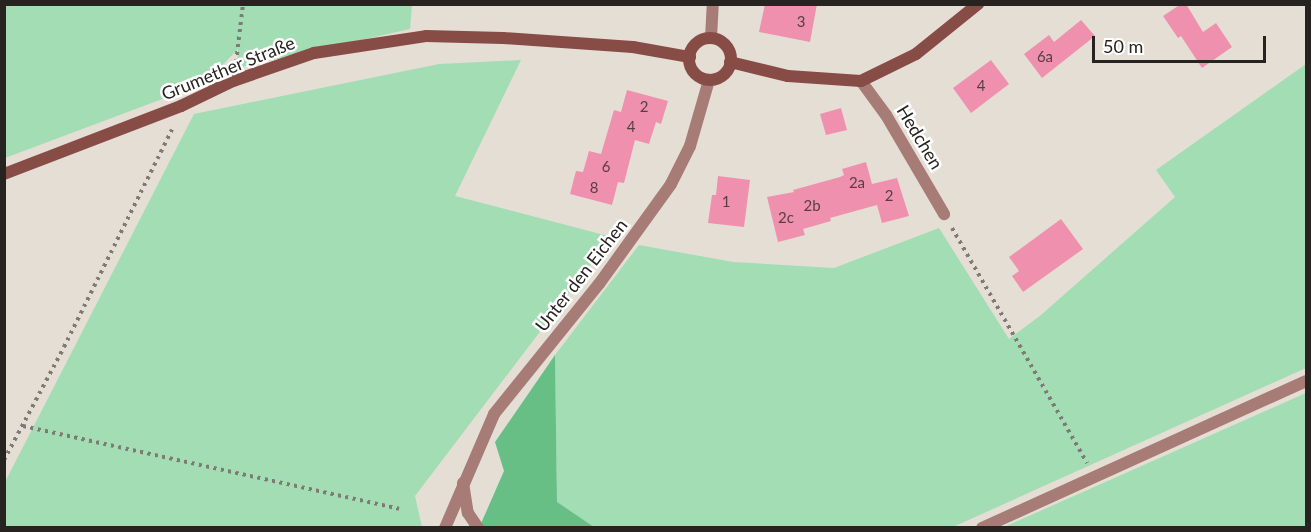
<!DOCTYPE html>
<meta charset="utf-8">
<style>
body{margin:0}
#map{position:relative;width:1311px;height:532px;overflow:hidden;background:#e5ded5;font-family:Lato,sans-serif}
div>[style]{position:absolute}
.green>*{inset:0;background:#a2ddb3}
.forest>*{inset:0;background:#67bf85}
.building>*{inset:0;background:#ef90ae}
.path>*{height:4px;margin-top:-2px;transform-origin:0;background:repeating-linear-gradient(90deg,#7f7a74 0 3px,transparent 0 7.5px)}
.street>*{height:12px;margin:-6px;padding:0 6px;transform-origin:6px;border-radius:6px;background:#a77c77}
.secondary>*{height:12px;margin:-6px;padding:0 6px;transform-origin:6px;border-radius:6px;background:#884c46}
.secondary>.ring{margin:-6px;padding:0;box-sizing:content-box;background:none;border:12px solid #884c46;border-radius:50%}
span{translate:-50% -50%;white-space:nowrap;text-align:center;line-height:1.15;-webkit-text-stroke:5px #fff;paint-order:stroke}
.number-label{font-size:15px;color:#583e44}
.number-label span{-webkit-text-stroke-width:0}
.street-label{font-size:18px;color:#262320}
.frame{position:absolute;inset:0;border:6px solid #262320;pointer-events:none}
.scale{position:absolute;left:1092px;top:36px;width:174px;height:27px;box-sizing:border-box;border:3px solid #262320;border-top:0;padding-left:8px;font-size:18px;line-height:21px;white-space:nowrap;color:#262320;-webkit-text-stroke:4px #fff;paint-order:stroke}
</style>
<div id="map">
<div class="green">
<div style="clip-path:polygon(5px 5px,412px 5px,410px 29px,237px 68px,238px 49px,205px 83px,5px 158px)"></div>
<div style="clip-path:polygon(521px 60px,455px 196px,612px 237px,415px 496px,422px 527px,5px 527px,5px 482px,194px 114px,439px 64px)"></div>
<div style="clip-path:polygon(1306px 64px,1306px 368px,953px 527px,594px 527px,557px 503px,555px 355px,639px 245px,733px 262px,834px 268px,939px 228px,1009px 339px,1041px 315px,1175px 197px,1156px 170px)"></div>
<div style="clip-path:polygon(1306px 393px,1306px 527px,1004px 527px)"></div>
</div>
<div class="forest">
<div style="clip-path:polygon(555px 355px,557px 502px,594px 527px,479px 528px,504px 471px,495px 442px)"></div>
</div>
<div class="building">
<div style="clip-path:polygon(765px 4px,817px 4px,810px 42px,759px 32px)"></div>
<div style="clip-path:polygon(1181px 4px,1186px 4px,1203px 32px,1216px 23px,1232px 47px,1202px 68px,1181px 36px,1178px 38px,1163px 16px)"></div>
<div style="clip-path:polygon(1081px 20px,1095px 36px,1042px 78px,1024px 54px,1049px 35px,1054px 42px)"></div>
<div style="clip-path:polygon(991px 60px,1009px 84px,971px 113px,953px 88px)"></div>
<div style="clip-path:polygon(627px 90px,668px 101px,661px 124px,656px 122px,649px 144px,635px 140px,624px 183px,618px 182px,612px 205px,570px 194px,576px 171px,583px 172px,589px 151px,601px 154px,614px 110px,621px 112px)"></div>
<div style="clip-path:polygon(841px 108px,847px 130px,826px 135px,820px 114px)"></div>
<div style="clip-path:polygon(866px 162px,872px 184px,897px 178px,909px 216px,882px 223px,877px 205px,830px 218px,831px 221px,803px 229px,805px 235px,778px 242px,767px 197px,794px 192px,793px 190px,840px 177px,844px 175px,842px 169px)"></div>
<div style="clip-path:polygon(718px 176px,750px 180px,744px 227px,708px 223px,712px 195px,716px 195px)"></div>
<div style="clip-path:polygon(1061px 219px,1083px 249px,1023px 292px,1012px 276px,1019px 271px,1009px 257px)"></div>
</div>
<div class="path">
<div style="left:236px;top:62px;width:58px;rotate:-83.1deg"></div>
<div style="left:952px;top:228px;width:271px;rotate:60.1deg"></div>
<div style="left:23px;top:426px;width:385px;rotate:12.4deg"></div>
<div style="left:4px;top:460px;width:128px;rotate:-62deg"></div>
<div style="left:64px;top:347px;width:243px;rotate:-63.6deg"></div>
</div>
<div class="street">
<div style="left:711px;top:38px;width:34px;rotate:-87deg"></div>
<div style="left:861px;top:81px;width:42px;rotate:53.7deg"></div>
<div style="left:886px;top:115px;width:115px;rotate:59.6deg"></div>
<div style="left:463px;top:483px;width:30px;rotate:81deg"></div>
<div style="left:468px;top:513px;width:18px;rotate:56deg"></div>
<div style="left:445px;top:528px;width:124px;rotate:-66.7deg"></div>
<div style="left:494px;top:414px;width:167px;rotate:-51.1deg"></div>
<div style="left:599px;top:284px;width:123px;rotate:-54.2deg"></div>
<div style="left:671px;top:184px;width:42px;rotate:-63.4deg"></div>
<div style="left:690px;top:146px;width:69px;rotate:-73.9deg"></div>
<div style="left:982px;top:528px;width:356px;rotate:-24.4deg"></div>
</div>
<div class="secondary">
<div class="ring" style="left:689px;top:38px;width:30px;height:30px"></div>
<div style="left:730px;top:62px;width:60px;rotate:13.6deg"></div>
<div style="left:788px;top:76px;width:73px;rotate:3.9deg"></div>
<div style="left:861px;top:81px;width:61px;rotate:-26.1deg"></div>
<div style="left:916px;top:54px;width:80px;rotate:-38.9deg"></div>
<div style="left:4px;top:174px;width:190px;rotate:-21deg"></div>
<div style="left:181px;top:106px;width:58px;rotate:-25.7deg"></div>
<div style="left:233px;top:81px;width:86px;rotate:-19.1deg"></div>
<div style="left:314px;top:53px;width:113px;rotate:-8.6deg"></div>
<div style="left:426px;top:36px;width:77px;rotate:1.5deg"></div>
<div style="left:503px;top:38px;width:130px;rotate:4deg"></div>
<div style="left:633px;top:47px;width:58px;rotate:10deg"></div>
</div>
<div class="number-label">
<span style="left:801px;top:22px">3</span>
<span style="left:1045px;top:57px">6a</span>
<span style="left:981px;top:86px">4</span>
<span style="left:644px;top:107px">2</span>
<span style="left:631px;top:127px">4</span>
<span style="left:606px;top:167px">6</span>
<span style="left:857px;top:183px">2a</span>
<span style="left:594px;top:188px">8</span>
<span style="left:889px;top:196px">2</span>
<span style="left:726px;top:202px">1</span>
<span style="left:812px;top:206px">2b</span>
<span style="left:786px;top:218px">2c</span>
</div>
<div class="street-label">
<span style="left:228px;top:68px;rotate:-22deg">Grumether Straße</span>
<span style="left:920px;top:137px;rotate:59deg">Hedchen</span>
<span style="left:581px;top:275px;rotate:-52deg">Unter den Eichen</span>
</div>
<div class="frame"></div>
<div class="scale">50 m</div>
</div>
